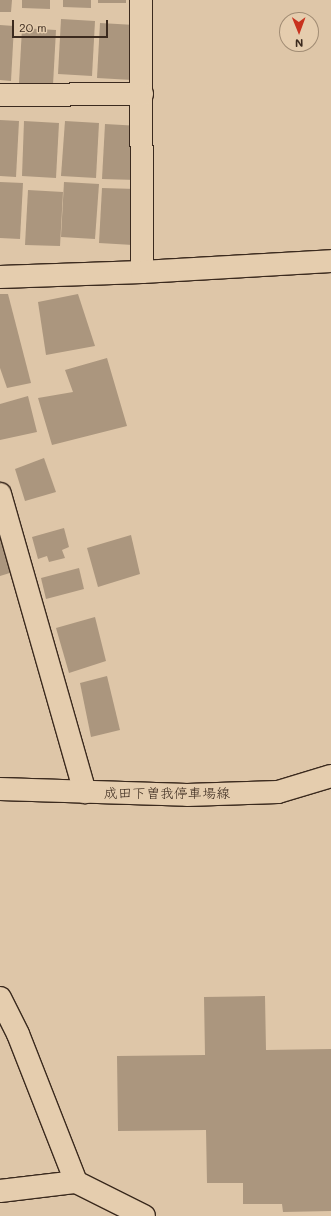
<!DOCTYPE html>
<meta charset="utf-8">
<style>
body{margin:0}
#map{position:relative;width:331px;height:1216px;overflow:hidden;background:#dec6a8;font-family:Mali,"Klee One",sans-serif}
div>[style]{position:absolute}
.building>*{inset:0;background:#ab967e}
.roads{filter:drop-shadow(1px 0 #3b2a1e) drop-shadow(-1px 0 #3b2a1e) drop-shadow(0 1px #3b2a1e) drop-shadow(0 -1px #3b2a1e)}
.minor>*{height:22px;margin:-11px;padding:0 11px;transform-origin:11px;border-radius:11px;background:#e5cdae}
.major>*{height:22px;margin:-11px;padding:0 11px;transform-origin:11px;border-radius:11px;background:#e5cdae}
span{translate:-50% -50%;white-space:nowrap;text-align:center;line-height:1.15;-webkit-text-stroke:3px #e5cdae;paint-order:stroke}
.street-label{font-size:14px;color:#3b2a1e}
.north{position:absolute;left:279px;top:12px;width:40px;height:40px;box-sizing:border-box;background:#e5cdae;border:1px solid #a18c74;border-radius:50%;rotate:179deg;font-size:11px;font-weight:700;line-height:16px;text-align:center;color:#3b2a1e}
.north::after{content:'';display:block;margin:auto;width:14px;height:18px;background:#c8321e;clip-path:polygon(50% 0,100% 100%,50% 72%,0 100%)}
.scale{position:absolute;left:12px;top:20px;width:96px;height:18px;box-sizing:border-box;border:2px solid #3b2a1e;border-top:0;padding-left:5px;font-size:12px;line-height:14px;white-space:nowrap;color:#3b2a1e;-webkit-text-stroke:3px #e5cdae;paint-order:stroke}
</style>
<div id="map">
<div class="building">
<div style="clip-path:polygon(0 0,12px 0,11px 12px,0 12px)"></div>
<div style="clip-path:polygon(22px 0,50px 0,50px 9px,22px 8px)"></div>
<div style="clip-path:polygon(63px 0,91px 0,91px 8px,63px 7px)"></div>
<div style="clip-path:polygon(98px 0,126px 0,126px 3px,98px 3px)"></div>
<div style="clip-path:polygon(61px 19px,95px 21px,92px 76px,58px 74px)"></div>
<div style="clip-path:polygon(100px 23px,135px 25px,132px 80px,97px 78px)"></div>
<div style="clip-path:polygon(0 25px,14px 26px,11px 81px,0 80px)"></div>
<div style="clip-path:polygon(22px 28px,56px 30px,53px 85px,19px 83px)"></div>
<div style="clip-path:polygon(0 120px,19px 121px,16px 177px,0 176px)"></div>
<div style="clip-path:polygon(24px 121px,59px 123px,56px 178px,22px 176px)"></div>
<div style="clip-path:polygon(65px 121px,99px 123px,96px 178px,61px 176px)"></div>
<div style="clip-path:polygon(105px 124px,140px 126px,137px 180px,102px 179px)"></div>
<div style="clip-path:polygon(0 182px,23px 183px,20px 239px,0 238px)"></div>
<div style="clip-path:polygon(64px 182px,99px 184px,95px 239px,61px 237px)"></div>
<div style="clip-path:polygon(102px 188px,136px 189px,133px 245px,99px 243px)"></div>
<div style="clip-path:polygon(28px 190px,63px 192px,60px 246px,25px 245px)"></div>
<div style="clip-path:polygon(0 294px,8px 294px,31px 383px,7px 388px,0 368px)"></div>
<div style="clip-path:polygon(78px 294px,95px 346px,46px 355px,38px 302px)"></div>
<div style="clip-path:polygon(107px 358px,127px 426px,52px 445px,38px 398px,73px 392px,65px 370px)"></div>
<div style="clip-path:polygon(28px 396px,37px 432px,0 440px,0 404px)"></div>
<div style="clip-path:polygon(44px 458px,56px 492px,25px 501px,15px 469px)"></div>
<div style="clip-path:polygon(64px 528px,69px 547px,62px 550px,65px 558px,49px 562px,47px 556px,38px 559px,32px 537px)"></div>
<div style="clip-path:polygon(0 529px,13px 572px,0 576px)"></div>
<div style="clip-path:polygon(131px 535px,140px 574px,98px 587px,87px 548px)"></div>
<div style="clip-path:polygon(79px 568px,84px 589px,46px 599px,41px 578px)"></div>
<div style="clip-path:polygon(95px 617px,106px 661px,69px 673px,56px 628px)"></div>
<div style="clip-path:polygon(107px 676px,120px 730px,91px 737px,80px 683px)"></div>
<div style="clip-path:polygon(265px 996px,266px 1050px,331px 1049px,331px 1211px,283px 1212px,282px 1204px,243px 1204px,243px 1183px,207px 1183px,206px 1130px,118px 1131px,117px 1056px,205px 1055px,204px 997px)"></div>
</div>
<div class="roads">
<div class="minor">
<div style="left:141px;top:0;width:272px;rotate:89.8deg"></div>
<div style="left:0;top:95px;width:142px;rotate:-0.4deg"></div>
<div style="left:0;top:277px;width:142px;rotate:-2deg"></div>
<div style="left:142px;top:272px;width:189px;rotate:-3.3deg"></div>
<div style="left:0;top:494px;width:310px;rotate:74.1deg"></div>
<div style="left:0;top:998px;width:40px;rotate:63.4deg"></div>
<div style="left:18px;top:1034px;width:159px;rotate:68.6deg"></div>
<div style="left:76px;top:1182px;width:76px;rotate:26.6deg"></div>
<div style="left:0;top:1191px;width:77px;rotate:-6.8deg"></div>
</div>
<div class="major">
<div style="left:0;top:789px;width:187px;rotate:1.8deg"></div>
<div style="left:187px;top:795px;width:91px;rotate:-1.9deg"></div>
<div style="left:278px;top:792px;width:55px;rotate:-16.8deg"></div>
</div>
</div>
<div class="street-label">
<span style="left:167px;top:793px">成田下曽我停車場線</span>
</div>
<div class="north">N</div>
<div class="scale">20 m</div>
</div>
